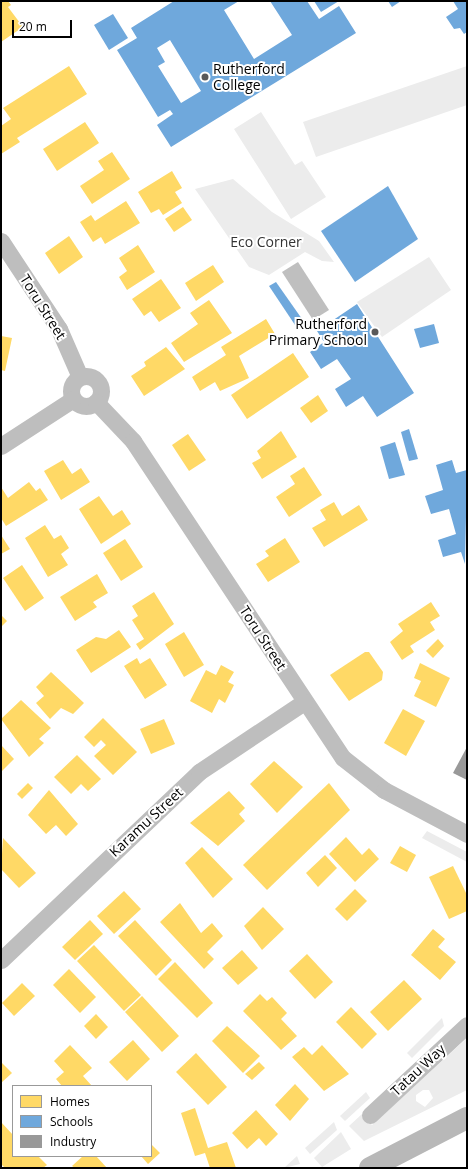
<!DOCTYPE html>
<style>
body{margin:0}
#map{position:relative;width:468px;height:1169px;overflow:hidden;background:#fff;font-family:"Open Sans",sans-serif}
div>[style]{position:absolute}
.green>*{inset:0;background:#ececec}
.water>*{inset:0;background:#bfbfbf}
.homes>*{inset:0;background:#ffd966}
.schools>*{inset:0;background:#6fa8dc}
.industry>*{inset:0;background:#999}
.street>*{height:17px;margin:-8.5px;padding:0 8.5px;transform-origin:8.5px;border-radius:8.5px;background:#bebebe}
.street>.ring{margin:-8.5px;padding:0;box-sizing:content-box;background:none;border:17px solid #bebebe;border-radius:50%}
.secondary>*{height:22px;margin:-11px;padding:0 11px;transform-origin:11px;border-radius:11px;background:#b8b8b8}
.dots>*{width:11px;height:11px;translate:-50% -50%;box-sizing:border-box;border:2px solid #fff;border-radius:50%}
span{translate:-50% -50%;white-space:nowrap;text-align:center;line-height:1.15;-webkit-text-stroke:4px #fff;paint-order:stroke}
.poi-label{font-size:14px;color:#000}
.left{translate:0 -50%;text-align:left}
.right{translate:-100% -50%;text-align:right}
.park-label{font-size:14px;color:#333}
.street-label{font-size:14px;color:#000}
.frame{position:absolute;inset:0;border:2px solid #000;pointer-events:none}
.legend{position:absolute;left:12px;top:1085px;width:140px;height:72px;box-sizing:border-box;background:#fff;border:1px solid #999;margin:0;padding:5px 7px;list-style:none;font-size:12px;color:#000}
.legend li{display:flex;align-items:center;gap:8px;height:20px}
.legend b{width:20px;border:1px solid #999}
.scale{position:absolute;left:12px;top:20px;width:60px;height:18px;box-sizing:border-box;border:2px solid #000;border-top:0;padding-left:5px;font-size:12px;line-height:14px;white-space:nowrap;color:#000;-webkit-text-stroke:3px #fff;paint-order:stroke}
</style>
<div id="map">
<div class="green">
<div style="clip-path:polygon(467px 66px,467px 105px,316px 157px,303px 122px)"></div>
<div style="clip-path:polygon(261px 112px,295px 165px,302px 161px,326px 197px,291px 219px,234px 129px)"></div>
<div style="clip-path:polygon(233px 179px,272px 212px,319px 241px,334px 262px,322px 261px,305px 252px,269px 275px,249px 267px,195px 189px)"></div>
<div style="clip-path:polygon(429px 257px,451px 290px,382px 337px,357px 302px)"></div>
<div style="clip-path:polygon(427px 831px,467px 852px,467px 862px,422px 838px)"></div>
<div style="clip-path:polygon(442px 1018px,444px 1026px,412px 1058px,407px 1053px)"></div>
<div style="clip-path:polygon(evenodd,467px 1038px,467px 1090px,364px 1141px,349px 1126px,362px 1114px,372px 1125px,467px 1038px,423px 1090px,429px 1090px,433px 1098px,425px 1107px,416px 1101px,416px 1095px,423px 1090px)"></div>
<div style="clip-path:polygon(366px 1092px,370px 1098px,345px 1121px,340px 1116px)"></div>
<div style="clip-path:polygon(334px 1122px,337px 1130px,310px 1154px,305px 1148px)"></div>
<div style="clip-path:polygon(341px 1132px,351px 1149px,322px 1167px,314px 1158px)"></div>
<div style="clip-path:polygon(297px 1156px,300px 1164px,284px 1168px)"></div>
</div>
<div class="water">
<div style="clip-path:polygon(298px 262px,329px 310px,313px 320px,282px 272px)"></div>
</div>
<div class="homes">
<div style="clip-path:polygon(1px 1px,8px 1px,11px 5px,8px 7px,23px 27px,1px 42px)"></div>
<div style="clip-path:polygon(69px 66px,87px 94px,17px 138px,20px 142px,1px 154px,1px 126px,11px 119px,3px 108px)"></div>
<div style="clip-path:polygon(85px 122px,99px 143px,57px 171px,43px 149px)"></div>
<div style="clip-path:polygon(112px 152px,130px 179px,92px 204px,80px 186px,104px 170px,98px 161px)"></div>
<div style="clip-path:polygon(172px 171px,182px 188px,175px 192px,182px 203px,163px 215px,159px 209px,151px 213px,138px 192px)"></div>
<div style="clip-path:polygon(126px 201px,140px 223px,105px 244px,101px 237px,93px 242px,80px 222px,91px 215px,95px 221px)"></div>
<div style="clip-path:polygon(183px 207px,192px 220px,174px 232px,165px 219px)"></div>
<div style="clip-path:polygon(69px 236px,83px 257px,59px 274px,45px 253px)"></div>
<div style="clip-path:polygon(138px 245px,155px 272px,127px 290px,119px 277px,127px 271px,119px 258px)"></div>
<div style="clip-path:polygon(213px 265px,224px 282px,196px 301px,185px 283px)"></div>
<div style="clip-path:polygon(161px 279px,181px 308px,159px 322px,151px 311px,144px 316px,132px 299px)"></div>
<div style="clip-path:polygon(209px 300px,232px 333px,184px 362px,171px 343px,198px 324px,190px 313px)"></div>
<div style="clip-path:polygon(266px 319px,275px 334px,239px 356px,249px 378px,220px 391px,215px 382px,200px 391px,192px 377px,226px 355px,221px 347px)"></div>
<div style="clip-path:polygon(1px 336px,12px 338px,5px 371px,1px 370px)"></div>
<div style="clip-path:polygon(166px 347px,185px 369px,144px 396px,131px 376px,146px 366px,144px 362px)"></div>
<div style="clip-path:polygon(293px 353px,309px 377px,247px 419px,231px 395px)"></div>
<div style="clip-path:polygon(318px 395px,328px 411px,311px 423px,300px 408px)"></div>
<div style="clip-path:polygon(281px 431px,297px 457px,262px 479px,252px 463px,261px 458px,257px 451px)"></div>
<div style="clip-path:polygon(188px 434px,206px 460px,189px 471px,172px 445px)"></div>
<div style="clip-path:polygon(63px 460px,72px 474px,81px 468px,90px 482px,61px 500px,44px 471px)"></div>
<div style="clip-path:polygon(304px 467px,322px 495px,289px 517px,276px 497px,295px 484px,290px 476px)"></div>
<div style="clip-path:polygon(29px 482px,36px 491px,40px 488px,48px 500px,6px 526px,1px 518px,1px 487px,8px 498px)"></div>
<div style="clip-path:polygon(99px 496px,113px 516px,122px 510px,131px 524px,101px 544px,79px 509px)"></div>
<div style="clip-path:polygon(334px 502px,342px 516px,359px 505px,368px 520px,324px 547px,312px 528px,326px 520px,320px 510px)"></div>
<div style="clip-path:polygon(45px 525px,54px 539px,61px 535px,69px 548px,61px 554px,68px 565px,48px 577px,25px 538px)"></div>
<div style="clip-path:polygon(1px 535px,10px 549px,1px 554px)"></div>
<div style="clip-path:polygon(285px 538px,300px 562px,268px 582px,256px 564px,269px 556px,265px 551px)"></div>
<div style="clip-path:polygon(125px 539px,143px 567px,121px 581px,103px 553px)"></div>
<div style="clip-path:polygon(22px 565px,44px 598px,25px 611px,3px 578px)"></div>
<div style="clip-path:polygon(97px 574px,108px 593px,93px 602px,97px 607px,75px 621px,60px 597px)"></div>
<div style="clip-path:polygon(154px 592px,174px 624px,140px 650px,136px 644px,144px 639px,132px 620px,138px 616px,132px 606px)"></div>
<div style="clip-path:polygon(431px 602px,440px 616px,430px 622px,435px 630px,410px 646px,414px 652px,402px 660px,390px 642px,403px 631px,398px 624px)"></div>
<div style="clip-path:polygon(1px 615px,7px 621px,1px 627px)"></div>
<div style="clip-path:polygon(119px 630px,131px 647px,91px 673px,76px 650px,96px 637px,106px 639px)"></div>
<div style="clip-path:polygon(184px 632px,204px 665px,184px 677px,165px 644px)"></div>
<div style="clip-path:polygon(438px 639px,444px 646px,433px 658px,426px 651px)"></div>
<div style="clip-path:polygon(365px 652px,369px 652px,383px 672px,382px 680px,349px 701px,330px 675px)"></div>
<div style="clip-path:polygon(137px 658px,140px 664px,150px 658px,167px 685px,145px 699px,124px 666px)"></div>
<div style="clip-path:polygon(420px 663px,450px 678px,436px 707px,414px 696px,421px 681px,414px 678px)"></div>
<div style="clip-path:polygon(221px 665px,234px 672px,228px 682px,234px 685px,225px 703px,219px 699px,212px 713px,190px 701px,206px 670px,216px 675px)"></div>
<div style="clip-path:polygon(51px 672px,84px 703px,73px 714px,61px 708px,50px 719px,36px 703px,44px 696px,36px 687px)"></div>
<div style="clip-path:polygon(21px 700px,51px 728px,39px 739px,44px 743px,29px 757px,1px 719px)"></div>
<div style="clip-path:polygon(403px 709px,425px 721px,406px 756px,384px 743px)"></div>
<div style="clip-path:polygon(103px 718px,137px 752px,113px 775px,94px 756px,106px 745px,101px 740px,94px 747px,84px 737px)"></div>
<div style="clip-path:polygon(164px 719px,175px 744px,151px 754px,140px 729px)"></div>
<div style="clip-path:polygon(1px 745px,14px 759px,1px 772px)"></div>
<div style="clip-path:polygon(77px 755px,101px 779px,88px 791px,81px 784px,71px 794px,54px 777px)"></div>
<div style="clip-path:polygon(274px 761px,303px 787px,277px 813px,250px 784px)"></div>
<div style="clip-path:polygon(28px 783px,33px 788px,22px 799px,17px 794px)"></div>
<div style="clip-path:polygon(329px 783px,350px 810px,267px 890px,243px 865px)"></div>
<div style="clip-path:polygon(49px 790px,78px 824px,66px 836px,56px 825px,46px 834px,28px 815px)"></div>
<div style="clip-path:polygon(229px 791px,245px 808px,239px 814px,245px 821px,218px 846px,190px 823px)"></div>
<div style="clip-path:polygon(346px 837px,362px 855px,369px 848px,379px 859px,355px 882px,329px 854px)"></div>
<div style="clip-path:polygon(3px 838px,36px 873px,19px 888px,1px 869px)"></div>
<div style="clip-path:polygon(400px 846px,416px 855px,407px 872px,390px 863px)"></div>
<div style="clip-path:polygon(202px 847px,233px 879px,213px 898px,185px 863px)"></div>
<div style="clip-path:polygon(325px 855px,337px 868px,318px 887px,306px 873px)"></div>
<div style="clip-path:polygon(453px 866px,467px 895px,467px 911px,449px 919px,429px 877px)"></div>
<div style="clip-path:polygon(355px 889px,367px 901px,347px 921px,335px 909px)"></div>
<div style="clip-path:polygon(124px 891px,141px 909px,114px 934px,97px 916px)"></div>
<div style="clip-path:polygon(180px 903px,201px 933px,212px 923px,223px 936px,207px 952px,214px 959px,204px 969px,160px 922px)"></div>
<div style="clip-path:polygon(263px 907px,284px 929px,262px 950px,244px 926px)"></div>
<div style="clip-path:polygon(90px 920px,103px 934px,75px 960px,62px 947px)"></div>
<div style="clip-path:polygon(135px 920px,172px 960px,156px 976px,118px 936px)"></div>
<div style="clip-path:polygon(433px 929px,445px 939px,438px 947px,456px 962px,440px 980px,411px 955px)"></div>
<div style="clip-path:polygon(94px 945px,141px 995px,124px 1011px,77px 961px)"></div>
<div style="clip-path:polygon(242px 950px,258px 968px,238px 985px,222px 968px)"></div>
<div style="clip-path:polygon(307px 954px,333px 982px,315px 999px,289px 971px)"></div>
<div style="clip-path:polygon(175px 962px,213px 1003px,197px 1018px,158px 979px)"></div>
<div style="clip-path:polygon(69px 969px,96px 997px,80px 1013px,53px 985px)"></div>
<div style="clip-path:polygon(404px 980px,422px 999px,388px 1031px,370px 1012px)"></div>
<div style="clip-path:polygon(22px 983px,35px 996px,14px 1016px,2px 1003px)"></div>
<div style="clip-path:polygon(260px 994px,267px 1001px,272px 997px,287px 1013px,281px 1019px,297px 1036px,281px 1050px,243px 1011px)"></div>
<div style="clip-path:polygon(142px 996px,179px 1036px,162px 1052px,125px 1012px)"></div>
<div style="clip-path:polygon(351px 1007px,377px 1034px,362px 1049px,336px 1022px)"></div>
<div style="clip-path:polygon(96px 1014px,108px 1027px,96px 1039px,84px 1026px)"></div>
<div style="clip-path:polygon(227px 1026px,260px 1056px,243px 1073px,212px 1041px)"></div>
<div style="clip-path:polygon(133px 1040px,150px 1059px,127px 1081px,109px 1062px)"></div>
<div style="clip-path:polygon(70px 1045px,92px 1068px,83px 1076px,92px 1086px,62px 1086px,56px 1079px,64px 1072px,54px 1061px)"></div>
<div style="clip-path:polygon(322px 1045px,349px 1074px,324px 1091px,292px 1057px,304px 1047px,312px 1055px)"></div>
<div style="clip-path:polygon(196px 1053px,227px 1087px,208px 1105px,176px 1072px)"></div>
<div style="clip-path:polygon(1px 1062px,12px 1073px,1px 1083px)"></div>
<div style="clip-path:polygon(259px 1062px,265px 1068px,252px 1080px,245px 1074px)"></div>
<div style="clip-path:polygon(295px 1084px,309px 1099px,290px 1121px,275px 1105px)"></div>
<div style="clip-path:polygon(195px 1108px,208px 1148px,227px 1142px,236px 1168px,210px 1168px,205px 1153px,195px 1156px,181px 1113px)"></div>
<div style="clip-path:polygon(256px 1110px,278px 1134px,266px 1146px,259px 1138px,247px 1149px,232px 1133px)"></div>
<div style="clip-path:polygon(1px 1122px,13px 1135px,13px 1156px,38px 1156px,47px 1165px,43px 1168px,5px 1168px,1px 1164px)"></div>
<div style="clip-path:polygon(151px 1144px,160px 1153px,148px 1164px,141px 1156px,151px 1156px)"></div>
<div style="clip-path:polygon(83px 1156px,96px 1156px,107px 1168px,75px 1168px,72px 1166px)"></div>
</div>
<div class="schools">
<div style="clip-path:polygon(evenodd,174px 1px,239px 1px,224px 10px,254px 59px,292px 35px,270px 1px,307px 1px,319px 19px,339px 6px,356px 33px,171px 147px,157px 125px,173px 114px,170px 110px,158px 117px,117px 50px,137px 38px,131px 28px,174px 1px,170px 40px,201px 91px,181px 103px,158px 66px,165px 62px,157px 48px,170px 40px)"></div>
<div style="clip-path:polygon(314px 1px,339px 1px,321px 12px)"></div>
<div style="clip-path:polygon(388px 1px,401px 1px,392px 7px)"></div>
<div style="clip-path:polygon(453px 1px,467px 1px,467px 32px,464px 34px,460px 28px,454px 29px,446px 17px,458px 9px)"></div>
<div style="clip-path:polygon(113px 14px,128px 38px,109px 50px,94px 25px)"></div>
<div style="clip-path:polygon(388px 186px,418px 239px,355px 282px,321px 231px)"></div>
<div style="clip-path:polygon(276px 282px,302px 319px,295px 325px,269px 286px)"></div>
<div style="clip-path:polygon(357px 304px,414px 393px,377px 417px,363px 396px,346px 407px,335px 389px,351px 379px,337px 359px,321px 369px,310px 352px,324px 342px,317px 331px)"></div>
<div style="clip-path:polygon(434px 324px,439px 343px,420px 348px,414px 329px)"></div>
<div style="clip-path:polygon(409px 429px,418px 459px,409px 461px,401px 432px)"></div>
<div style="clip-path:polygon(395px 442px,405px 475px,389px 479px,380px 447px)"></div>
<div style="clip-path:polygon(452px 460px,456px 473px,467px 470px,465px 564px,461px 552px,443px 557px,438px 540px,456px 534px,449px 509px,431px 514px,425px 496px,443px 490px,436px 465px)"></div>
</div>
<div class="industry">
<div style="clip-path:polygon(467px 747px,467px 780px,453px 773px)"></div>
</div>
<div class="street">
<div style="left:1px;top:241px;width:105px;rotate:56.6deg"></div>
<div style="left:59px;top:329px;width:52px;rotate:66.4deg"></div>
<div class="ring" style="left:71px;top:376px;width:13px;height:13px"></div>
<div style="left:96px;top:402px;width:54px;rotate:46.5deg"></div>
<div style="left:133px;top:441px;width:380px;rotate:56.5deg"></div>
<div style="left:343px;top:758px;width:52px;rotate:38deg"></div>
<div style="left:384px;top:790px;width:94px;rotate:27.9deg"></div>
<div style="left:1px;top:446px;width:86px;rotate:-33.1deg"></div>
<div style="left:1px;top:960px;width:273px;rotate:-43.5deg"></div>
<div style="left:199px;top:772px;width:126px;rotate:-33.7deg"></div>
<div style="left:370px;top:1115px;width:132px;rotate:-42.9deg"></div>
</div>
<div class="secondary">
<div style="left:370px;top:1168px;width:109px;rotate:-27.3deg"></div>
</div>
<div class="dots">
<div style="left:205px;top:77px;background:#595959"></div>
<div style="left:375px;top:332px;background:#595959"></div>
</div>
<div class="poi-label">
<span class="left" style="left:213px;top:77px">Rutherford<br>College</span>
<span class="right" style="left:367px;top:332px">Rutherford<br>Primary School</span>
</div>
<div class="park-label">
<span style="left:266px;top:242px">Eco Corner</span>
</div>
<div class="street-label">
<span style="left:43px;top:307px;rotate:58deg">Toru Street</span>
<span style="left:263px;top:638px;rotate:57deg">Toru Street</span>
<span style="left:146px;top:822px;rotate:-43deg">Karamu Street</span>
<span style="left:418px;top:1070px;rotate:-43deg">Tatau Way</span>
</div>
<div class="frame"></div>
<ul class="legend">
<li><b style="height:11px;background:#ffd966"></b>Homes</li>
<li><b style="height:11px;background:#6fa8dc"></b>Schools</li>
<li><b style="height:11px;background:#999"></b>Industry</li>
</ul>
<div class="scale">20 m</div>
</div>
